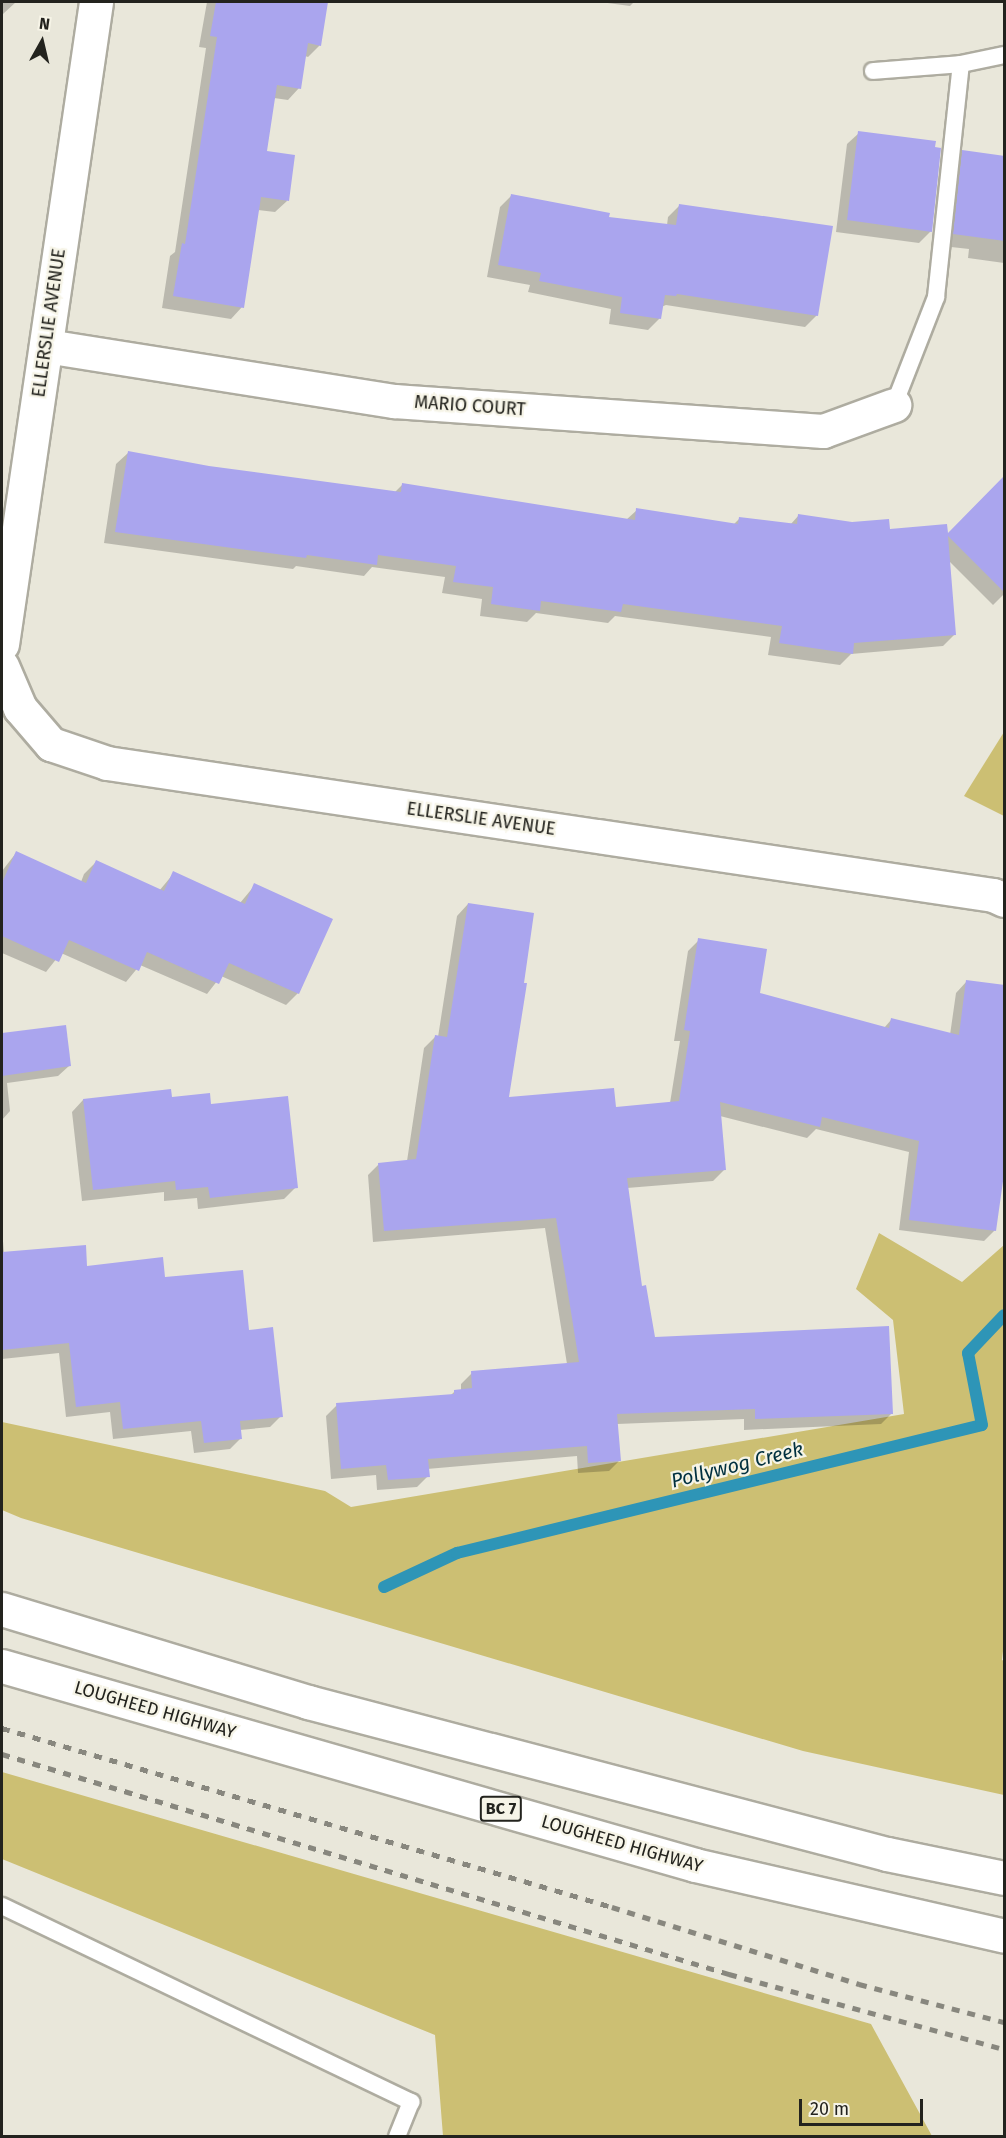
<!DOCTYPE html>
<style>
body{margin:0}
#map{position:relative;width:1006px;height:2138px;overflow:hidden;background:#e9e7da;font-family:"Fira Sans",sans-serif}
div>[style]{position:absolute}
.green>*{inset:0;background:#ccbf73}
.shadow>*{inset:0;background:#0003}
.stream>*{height:12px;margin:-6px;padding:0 6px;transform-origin:6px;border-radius:6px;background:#2e95b7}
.building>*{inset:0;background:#aaa5ee}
.roads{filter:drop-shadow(2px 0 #aeaca0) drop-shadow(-2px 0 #aeaca0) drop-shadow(0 2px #aeaca0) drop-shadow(0 -2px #aeaca0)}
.lane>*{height:16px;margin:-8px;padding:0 8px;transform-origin:8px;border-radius:8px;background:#fff}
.street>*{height:33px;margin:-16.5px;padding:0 16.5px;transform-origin:16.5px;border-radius:16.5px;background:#fff}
.primary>*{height:33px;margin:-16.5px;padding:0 16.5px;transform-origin:16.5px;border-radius:16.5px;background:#fff}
.rail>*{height:4.5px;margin-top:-2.25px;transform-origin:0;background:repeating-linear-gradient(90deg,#88877e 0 8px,transparent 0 16px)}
span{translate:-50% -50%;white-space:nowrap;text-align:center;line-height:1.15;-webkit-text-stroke:4.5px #f6f4e7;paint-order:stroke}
.shield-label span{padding:2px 4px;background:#f6f4e7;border:2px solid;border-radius:4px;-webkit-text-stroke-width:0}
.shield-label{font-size:16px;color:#23231e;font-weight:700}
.street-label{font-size:18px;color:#23231e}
.water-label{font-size:20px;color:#01303f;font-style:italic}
.frame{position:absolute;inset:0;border:3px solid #23231e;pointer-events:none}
.north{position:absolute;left:12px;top:12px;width:60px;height:60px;-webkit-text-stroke:4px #f6f4e7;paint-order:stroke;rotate:8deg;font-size:16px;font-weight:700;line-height:24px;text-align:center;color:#23231e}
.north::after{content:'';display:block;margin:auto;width:21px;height:27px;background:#23231e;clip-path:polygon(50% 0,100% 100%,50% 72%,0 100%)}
.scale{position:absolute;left:799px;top:2099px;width:124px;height:27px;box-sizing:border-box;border:3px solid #23231e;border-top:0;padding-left:8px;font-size:18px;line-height:21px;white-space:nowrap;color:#23231e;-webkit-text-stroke:4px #f6f4e7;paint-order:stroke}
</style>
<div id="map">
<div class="green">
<div style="clip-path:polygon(1004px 732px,1004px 816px,964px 796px)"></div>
<div style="clip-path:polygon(879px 1233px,962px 1282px,1004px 1245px,1004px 1642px,1002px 1660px,1004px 1661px,1004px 1795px,803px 1751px,21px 1518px,2px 1510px,2px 1422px,325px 1491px,351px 1507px,904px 1414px,893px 1320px,856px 1289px)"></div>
<div style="clip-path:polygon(2px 1772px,871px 2024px,932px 2136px,443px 2136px,435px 2035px,2px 1859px)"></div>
</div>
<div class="shadow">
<div style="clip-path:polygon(2px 2px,16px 2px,3px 14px,2px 21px)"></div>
<div style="clip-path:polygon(207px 2px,327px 2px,320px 45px,308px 57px,305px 56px,299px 88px,288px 100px,274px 98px,266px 153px,287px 201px,275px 212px,258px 210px,242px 307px,231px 319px,162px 308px,170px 256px,175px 252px,206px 48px,199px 47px)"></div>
<div style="clip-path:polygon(600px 2px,634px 2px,630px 6px)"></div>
<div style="clip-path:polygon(859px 133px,931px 231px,919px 243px,836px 232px,847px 144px)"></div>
<div style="clip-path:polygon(963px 152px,1004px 158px,1004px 263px,968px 258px,969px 249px,942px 246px,951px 164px)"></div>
<div style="clip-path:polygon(511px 196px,607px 218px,667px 225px,668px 217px,680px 205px,817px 315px,805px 327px,666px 305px,661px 307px,660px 318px,648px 330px,609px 324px,611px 309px,528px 292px,530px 285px,487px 277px,500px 207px)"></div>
<div style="clip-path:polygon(128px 453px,209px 467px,394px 493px,403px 484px,626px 520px,637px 510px,733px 525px,740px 518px,790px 525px,799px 515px,888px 530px,946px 536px,1004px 477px,1004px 594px,993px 605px,948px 560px,955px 634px,943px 646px,851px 654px,840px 665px,768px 655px,771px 637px,615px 616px,608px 623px,536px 613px,527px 622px,480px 616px,482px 599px,442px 593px,445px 577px,372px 567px,364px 576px,296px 566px,293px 569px,104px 543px,116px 464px)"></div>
<div style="clip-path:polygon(16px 853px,81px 882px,84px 874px,96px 862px,159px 891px,174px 873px,240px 903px,255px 885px,298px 993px,286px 1005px,221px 976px,207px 994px,140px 965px,126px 982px,61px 953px,46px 972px,2px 953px,2px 871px)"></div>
<div style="clip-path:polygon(468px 904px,507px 1099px,615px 1109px,670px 1103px,680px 1041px,674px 1041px,688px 951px,699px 940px,759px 994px,884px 1028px,891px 1020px,950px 1035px,956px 993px,967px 981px,995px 1230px,984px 1241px,899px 1230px,909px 1152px,816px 1129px,807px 1138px,720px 1116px,724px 1170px,713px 1181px,627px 1188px,641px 1287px,654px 1338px,892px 1413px,881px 1424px,744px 1430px,744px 1419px,617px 1424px,620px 1460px,609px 1471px,578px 1473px,577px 1456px,427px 1469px,428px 1476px,417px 1487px,377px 1490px,376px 1475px,331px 1479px,326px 1416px,337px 1405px,450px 1396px,455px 1391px,461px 1390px,461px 1384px,472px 1373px,567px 1364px,545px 1228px,373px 1242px,368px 1175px,379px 1164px,407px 1161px,424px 1048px,435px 1037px,438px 1037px,457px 916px)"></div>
<div style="clip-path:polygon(64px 1027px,69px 1066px,58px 1076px,7px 1083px,10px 1111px,2px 1120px,2px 1032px,2px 1035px)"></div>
<div style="clip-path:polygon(171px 1098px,210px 1106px,296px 1187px,284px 1199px,198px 1209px,197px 1198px,164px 1201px,164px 1192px,82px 1201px,72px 1112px,83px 1100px)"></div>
<div style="clip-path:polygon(2px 1229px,4px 1253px,164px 1279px,248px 1331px,281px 1416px,270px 1427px,240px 1430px,241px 1438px,230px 1449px,194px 1453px,191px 1431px,113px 1439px,110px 1412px,66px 1417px,59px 1353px,2px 1359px)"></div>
</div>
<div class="stream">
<div style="left:384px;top:1587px;width:81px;rotate:-25deg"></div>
<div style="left:457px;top:1553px;width:540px;rotate:-13.7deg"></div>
<div style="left:982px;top:1425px;width:73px;rotate:-101deg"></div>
<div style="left:968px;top:1353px;width:52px;rotate:-46.5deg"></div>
</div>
<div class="building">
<div style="clip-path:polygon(216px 2px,328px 2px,321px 46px,308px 43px,301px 89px,277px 85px,267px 151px,295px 155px,289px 201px,261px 197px,244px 308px,173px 296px,182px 243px,185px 244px,217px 37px,210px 36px)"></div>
<div style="clip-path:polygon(858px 131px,936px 141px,935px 147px,941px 148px,932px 232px,847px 220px)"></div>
<div style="clip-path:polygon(962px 150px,1005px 156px,1005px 241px,953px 234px)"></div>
<div style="clip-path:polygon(511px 194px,610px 213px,609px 217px,676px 225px,679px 204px,833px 226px,818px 316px,677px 294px,676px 296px,665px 295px,661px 319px,620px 313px,622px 297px,539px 281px,541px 273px,498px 265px)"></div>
<div style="clip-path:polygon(128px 451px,209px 466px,401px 492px,402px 483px,635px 520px,636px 508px,738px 524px,739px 517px,797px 524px,798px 514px,852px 522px,889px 519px,890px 529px,947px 524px,948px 533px,1005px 475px,1005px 593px,948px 536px,956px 635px,854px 643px,853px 654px,779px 643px,782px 626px,623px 604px,621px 612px,541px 601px,540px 611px,491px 604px,493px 587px,453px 582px,456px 566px,378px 555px,377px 565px,307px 555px,306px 558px,115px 532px)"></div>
<div style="clip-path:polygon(16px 851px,86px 883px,96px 860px,164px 891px,173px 871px,245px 904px,254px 883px,333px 919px,299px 994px,229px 963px,219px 984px,147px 952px,139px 971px,69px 940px,59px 962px,2px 936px,2px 883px)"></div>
<div style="clip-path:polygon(468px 903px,534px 913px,524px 983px,527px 983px,509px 1097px,614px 1088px,616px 1107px,679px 1101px,690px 1031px,684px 1030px,698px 938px,767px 949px,760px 993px,889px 1028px,891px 1018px,959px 1035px,966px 980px,1005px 985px,1005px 1167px,996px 1231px,909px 1220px,919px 1141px,822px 1117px,820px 1127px,720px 1102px,726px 1170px,627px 1178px,642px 1286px,646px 1285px,655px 1337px,889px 1326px,893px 1414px,755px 1419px,755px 1409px,617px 1414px,621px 1461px,588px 1463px,587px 1446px,428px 1459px,430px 1477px,388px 1480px,386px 1465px,341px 1469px,336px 1403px,454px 1394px,454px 1390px,472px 1388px,471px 1371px,579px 1362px,556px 1218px,384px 1231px,378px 1163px,416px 1159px,435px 1035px,447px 1037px)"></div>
<div style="clip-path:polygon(66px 1025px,71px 1066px,2px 1076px,2px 1033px)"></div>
<div style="clip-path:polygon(171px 1089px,172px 1097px,210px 1093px,211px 1104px,288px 1096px,298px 1188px,210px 1198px,208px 1187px,176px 1190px,175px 1181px,93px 1190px,83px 1099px)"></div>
<div style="clip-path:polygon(86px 1245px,87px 1266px,163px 1257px,165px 1277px,243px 1270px,249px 1330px,273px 1327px,283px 1417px,240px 1421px,242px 1439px,204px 1443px,201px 1421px,123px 1429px,120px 1402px,76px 1407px,69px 1343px,2px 1350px,2px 1252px)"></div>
</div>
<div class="roads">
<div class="lane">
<div style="left:873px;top:71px;width:88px;rotate:-4.5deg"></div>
<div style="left:894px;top:405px;width:116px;rotate:-68.7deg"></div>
<div style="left:936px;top:297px;width:234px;rotate:-83.9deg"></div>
<div style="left:961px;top:64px;width:44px;rotate:-11.8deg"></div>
<div style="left:2px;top:1906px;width:454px;rotate:25.6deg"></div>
<div style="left:411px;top:2102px;width:37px;rotate:112deg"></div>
</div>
<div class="street">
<div style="left:46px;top:346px;width:352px;rotate:9deg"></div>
<div style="left:394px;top:401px;width:430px;rotate:4deg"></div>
<div style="left:823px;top:431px;width:76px;rotate:-20.1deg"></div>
<div style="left:2px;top:644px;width:649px;rotate:-81.67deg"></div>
<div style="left:2px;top:666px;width:46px;rotate:66.8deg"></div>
<div style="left:20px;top:708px;width:48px;rotate:49.3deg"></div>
<div style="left:51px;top:744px;width:59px;rotate:18.7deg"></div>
<div style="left:107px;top:763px;width:896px;rotate:8.47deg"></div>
<div style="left:993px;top:895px;width:12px;rotate:24deg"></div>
</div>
<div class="primary">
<div style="left:2px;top:1609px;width:320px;rotate:16.9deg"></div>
<div style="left:308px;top:1702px;width:599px;rotate:14.71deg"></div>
<div style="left:887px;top:1854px;width:119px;rotate:11.6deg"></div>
<div style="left:2px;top:1666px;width:721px;rotate:16.02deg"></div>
<div style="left:695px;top:1865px;width:317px;rotate:12.9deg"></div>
</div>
</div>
<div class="rail">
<div style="left:2px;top:1728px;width:636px;rotate:16.35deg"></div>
<div style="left:612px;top:1907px;width:259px;rotate:17.3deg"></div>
<div style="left:859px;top:1984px;width:150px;rotate:14.7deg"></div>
<div style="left:2px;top:1754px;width:760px;rotate:16.84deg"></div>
<div style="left:729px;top:1974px;width:285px;rotate:15.3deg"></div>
</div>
<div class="shield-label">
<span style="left:501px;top:1809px">BC 7</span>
</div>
<div class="street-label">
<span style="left:49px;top:323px;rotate:-82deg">ELLERSLIE AVENUE</span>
<span style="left:470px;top:406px;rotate:4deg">MARIO COURT</span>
<span style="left:481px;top:819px;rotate:8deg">ELLERSLIE AVENUE</span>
<span style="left:155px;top:1710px;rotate:16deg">LOUGHEED HIGHWAY</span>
<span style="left:622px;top:1844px;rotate:16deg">LOUGHEED HIGHWAY</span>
</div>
<div class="water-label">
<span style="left:737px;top:1465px;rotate:-14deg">Pollywog Creek</span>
</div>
<div class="frame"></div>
<div class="north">N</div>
<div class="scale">20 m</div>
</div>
